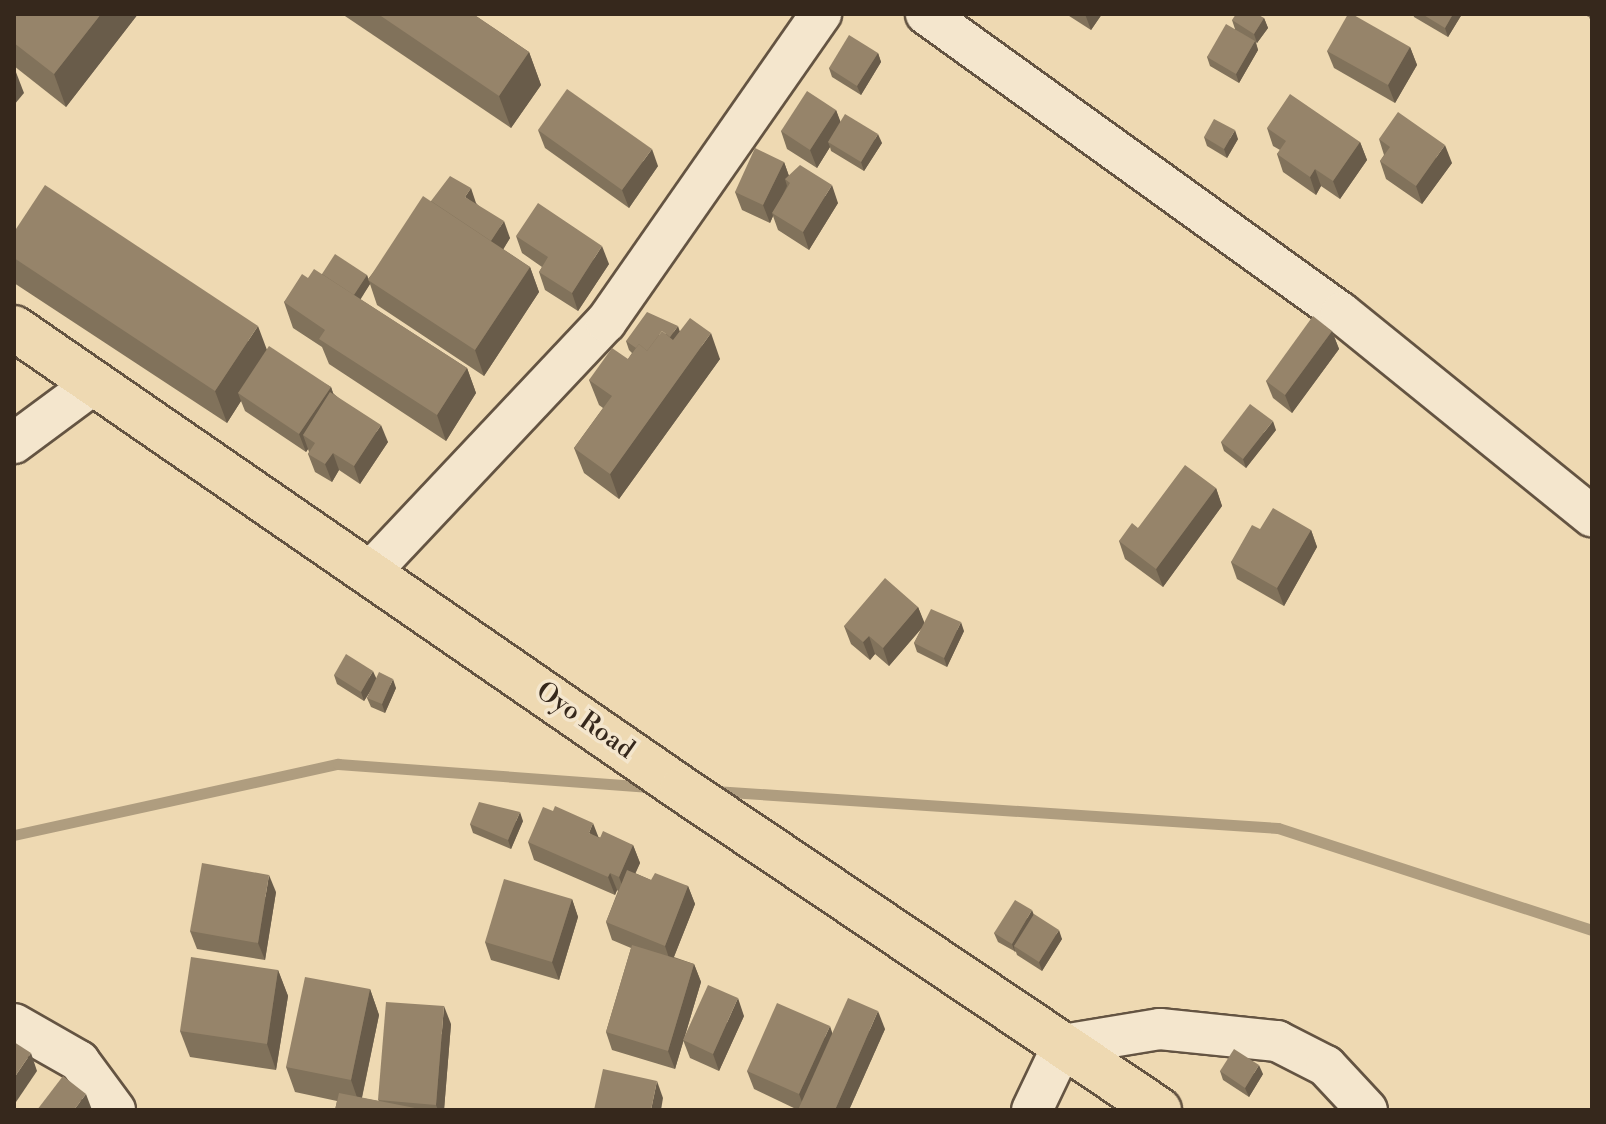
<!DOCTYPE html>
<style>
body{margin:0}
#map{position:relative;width:1606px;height:1124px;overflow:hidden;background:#eed9b2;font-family:"Libre Bodoni",serif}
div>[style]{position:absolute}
.stream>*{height:11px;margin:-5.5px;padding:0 5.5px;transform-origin:5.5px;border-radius:5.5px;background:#af9d7f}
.roads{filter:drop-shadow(2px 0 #645442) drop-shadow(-2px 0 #645442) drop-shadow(0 2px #645442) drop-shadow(0 -2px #645442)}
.minor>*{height:40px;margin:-20px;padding:0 20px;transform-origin:20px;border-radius:20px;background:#f4e6cd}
.highway>*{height:44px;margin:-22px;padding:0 22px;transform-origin:22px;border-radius:22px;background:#eed9b2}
.wall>*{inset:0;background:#81725b}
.shaded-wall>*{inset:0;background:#695c4a}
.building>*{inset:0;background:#96846a}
span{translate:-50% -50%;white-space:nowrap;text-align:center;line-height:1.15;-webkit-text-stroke:7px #f4e6cd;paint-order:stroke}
.street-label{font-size:26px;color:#36281c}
.frame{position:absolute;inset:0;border:16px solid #36281c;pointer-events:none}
</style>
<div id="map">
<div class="stream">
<div style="left:714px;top:791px;width:565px;rotate:3.75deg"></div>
<div style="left:1278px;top:828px;width:330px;rotate:18deg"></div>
<div style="left:14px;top:835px;width:332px;rotate:-12.4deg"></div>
<div style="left:338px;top:764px;width:316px;rotate:4.2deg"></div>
</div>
<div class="roads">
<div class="minor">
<div style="left:926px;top:14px;width:511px;rotate:35.77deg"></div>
<div style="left:1341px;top:313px;width:323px;rotate:39deg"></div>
<div style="left:14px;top:443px;width:101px;rotate:-36.5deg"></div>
<div style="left:371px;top:571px;width:342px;rotate:-46.7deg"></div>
<div style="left:606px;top:322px;width:376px;rotate:-55.1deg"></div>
<div style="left:14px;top:1024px;width:75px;rotate:29.6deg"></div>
<div style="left:79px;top:1061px;width:61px;rotate:53.7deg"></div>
<div style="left:1032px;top:1110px;width:72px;rotate:-64.5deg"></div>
<div style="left:1063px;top:1045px;width:98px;rotate:-9.4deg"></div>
<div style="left:1160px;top:1029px;width:118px;rotate:5.9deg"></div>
<div style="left:1277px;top:1041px;width:55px;rotate:27deg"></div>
<div style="left:1326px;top:1066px;width:60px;rotate:47deg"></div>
</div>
<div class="highway">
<div style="left:14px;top:328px;width:812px;rotate:34.61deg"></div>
<div style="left:682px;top:789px;width:575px;rotate:33.94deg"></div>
</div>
</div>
<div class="wall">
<div style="clip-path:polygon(14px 14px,138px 14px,66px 107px,14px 66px)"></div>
<div style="clip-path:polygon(342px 14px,473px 14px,529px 52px,541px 85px,511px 128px)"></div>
<div style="clip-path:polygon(1066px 14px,1102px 14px,1091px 30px)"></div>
<div style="clip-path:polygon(1413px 14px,1462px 14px,1448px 37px,1414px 17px)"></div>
<div style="clip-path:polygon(1582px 14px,1592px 14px,1592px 24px,1589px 17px)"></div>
<div style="clip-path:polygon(1264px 18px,1268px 28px,1257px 43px,1256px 42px,1258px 50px,1239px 83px,1210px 66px,1207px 57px,1235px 29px,1232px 20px)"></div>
<div style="clip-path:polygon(1410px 47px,1417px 65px,1395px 103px,1334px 68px,1327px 51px)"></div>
<div style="clip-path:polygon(878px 53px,881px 62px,861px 95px,832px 77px,829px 68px)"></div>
<div style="clip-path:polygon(836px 110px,840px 122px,882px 143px,864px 171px,831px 151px,830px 147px,817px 168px,787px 149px,781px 131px)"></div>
<div style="clip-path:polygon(1267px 128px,1360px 142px,1367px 160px,1340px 199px,1321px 186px,1316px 195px,1283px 172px,1277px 154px,1280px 150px,1273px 146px)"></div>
<div style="clip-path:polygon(538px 130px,658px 166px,629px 208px,545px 148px)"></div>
<div style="clip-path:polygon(1204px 137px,1238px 139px,1227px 158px,1207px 146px)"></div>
<div style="clip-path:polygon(1379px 139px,1452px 163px,1422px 204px,1386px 179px,1380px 161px,1384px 155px)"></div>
<div style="clip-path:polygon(784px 162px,789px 176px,838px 203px,809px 250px,778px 230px,773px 216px,770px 223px,742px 210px,735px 192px)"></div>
<div style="clip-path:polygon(431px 201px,476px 203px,510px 238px,503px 249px,530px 267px,539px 292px,484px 376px,377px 305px,370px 284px,360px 299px,467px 368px,476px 393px,446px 441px,329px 364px,322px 347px,293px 328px,284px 302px,308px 278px,322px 274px,367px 275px,368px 279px)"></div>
<div style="clip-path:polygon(14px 232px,267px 350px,331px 387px,333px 393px,388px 442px,360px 484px,339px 470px,332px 482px,315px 472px,308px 454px,309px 452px,308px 449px,306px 452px,245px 411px,241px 401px,227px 423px,14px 283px)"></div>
<div style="clip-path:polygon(516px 236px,609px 264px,578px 311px,545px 290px,539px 272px,542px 267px,522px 253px)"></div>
<div style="clip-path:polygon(680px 331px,720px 359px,619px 499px,584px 473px,574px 448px,603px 408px,599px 405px,589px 380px,628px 359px,632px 353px,629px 350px,626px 341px)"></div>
<div style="clip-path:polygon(1332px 331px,1339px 349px,1292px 413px,1273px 398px,1266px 381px)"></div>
<div style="clip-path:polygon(1276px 430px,1246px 468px,1224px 451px,1221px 442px)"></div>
<div style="clip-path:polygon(1216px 488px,1222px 506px,1163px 587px,1125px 559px,1119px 541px,1138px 528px)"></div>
<div style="clip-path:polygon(1260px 529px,1311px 530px,1317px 547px,1284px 606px,1237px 579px,1231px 562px)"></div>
<div style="clip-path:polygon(918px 607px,924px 623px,964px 631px,947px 667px,917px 652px,914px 643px,922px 628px,889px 666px,875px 654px,870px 660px,851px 644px,844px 626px)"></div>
<div style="clip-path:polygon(334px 675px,376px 678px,396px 688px,385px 713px,371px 707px,367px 698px,372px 689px,364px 701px,337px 684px)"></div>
<div style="clip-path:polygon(523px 821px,511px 849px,473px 833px,470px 824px)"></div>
<div style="clip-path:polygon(598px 837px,633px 845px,640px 863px,635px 873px,651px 880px,688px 886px,695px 904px,674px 957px,694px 964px,701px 982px,675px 1069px,612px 1050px,606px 1032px,631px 948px,612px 940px,606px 922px,618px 891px,617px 890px,615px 895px,534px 860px,528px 842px)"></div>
<div style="clip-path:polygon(276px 892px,265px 960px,197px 949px,190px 931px)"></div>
<div style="clip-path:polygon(572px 899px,578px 917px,559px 980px,491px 960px,485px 942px)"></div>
<div style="clip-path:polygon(1034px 915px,1062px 939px,1042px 971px,1017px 955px,1016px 952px,998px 942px,994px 933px)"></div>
<div style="clip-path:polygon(278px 970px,288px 996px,276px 1070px,190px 1057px,180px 1031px)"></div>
<div style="clip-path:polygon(370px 989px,379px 1015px,362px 1098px,378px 1101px,451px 1024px,444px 1110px,335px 1110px,337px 1101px,295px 1092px,286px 1067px)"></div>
<div style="clip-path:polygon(744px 1016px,719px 1071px,690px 1058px,683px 1040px)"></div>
<div style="clip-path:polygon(885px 1029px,849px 1110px,798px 1110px,754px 1089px,747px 1071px,832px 1034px)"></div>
<div style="clip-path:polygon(1220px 1071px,1263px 1074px,1249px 1097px,1223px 1080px)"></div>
</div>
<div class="shaded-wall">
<div style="clip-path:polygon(101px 14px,138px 14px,66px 107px,54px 74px)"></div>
<div style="clip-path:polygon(1085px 14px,1102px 14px,1091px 30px)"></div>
<div style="clip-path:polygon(1453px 14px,1462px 14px,1448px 37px,1445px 28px)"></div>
<div style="clip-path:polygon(1264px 18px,1268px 28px,1257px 43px,1254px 34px)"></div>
<div style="clip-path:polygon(1255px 41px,1258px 50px,1239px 83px,1236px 74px)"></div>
<div style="clip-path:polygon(1410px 47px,1417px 65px,1395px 103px,1388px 85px)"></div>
<div style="clip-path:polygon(529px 52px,541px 85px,511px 128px,499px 96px)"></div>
<div style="clip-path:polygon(878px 53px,881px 62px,861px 95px,857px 86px)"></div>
<div style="clip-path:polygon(14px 67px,24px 93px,14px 105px)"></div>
<div style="clip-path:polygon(836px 110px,843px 128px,828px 142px,830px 147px,817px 168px,810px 150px)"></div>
<div style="clip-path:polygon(1235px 130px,1238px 139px,1227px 158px,1224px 149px)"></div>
<div style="clip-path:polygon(878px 134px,882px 143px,864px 171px,861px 162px)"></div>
<div style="clip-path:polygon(1360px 142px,1367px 160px,1340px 199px,1333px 181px)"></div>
<div style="clip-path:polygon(1445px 145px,1452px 163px,1422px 204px,1416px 186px)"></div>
<div style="clip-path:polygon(652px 149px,658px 166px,629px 208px,622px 190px)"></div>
<div style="clip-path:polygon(784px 162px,790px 179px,785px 179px,787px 186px,774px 214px,772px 213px,773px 216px,770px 223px,763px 205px)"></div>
<div style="clip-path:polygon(1315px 169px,1321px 186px,1316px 195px,1310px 177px)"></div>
<div style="clip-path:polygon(832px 185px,838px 203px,809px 250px,803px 232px)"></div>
<div style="clip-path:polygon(471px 188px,477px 206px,465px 197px)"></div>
<div style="clip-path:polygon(504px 221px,510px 238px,497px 260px,490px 242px)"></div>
<div style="clip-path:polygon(602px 246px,609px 264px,578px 311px,572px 293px)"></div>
<div style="clip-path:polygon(530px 267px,539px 292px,484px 376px,475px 350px)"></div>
<div style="clip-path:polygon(367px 275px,370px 284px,354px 310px,350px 300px)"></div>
<div style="clip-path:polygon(258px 326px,270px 358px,238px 393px,241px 401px,227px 423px,215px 391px)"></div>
<div style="clip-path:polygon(678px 326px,681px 335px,653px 361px)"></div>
<div style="clip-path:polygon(1332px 331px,1339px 349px,1292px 413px,1285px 395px)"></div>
<div style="clip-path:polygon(711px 333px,720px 359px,619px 499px,610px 474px)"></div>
<div style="clip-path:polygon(467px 368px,476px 393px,446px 441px,437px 415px)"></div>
<div style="clip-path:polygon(331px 387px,337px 405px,303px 435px,308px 449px,306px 452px,299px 434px)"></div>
<div style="clip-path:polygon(1273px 421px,1276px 430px,1246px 468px,1243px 459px)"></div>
<div style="clip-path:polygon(381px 425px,388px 442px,360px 484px,354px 466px)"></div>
<div style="clip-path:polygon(333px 453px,339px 470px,332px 482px,325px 464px)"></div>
<div style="clip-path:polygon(1216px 488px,1222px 506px,1163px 587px,1156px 569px)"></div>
<div style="clip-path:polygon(1311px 530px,1317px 547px,1284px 606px,1277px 588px)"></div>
<div style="clip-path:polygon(918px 607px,925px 624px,889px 666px,883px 648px)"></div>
<div style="clip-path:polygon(961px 622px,964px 631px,947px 667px,944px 658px)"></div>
<div style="clip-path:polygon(869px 636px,875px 654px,870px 660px,863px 642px)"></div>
<div style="clip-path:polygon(373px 671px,377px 680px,364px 701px,361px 692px)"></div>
<div style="clip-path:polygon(393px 679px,396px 688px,385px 713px,382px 704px)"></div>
<div style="clip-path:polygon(520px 812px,523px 821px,511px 849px,508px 840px)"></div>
<div style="clip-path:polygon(593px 823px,600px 841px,589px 833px)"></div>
<div style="clip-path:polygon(633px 845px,640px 863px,626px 895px,619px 877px)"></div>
<div style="clip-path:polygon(610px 873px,617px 890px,615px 895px,608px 877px)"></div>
<div style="clip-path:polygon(269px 875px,276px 892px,265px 960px,258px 943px)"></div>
<div style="clip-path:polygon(688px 886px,695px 904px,671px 964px,665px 946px)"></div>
<div style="clip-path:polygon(572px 899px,578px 917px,559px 980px,552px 962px)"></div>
<div style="clip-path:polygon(1032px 910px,1036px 920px,1014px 946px,1015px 953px,1012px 944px)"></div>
<div style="clip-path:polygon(1059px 930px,1062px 939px,1042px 971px,1039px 962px)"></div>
<div style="clip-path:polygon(694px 964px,701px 982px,675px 1069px,668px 1051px)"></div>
<div style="clip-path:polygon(278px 970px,288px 996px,276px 1070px,267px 1044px)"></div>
<div style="clip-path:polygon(370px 989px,379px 1015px,360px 1106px,351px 1080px)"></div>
<div style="clip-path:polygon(738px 998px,744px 1016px,719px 1071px,713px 1054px)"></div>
<div style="clip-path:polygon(444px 1006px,451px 1024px,444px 1110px,438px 1110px,436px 1105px)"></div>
<div style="clip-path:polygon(878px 1011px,885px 1029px,849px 1110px,835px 1110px)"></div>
<div style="clip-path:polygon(830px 1026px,836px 1044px,805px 1110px,799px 1094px)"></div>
<div style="clip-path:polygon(31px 1053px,37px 1071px,14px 1105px,14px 1078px)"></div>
<div style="clip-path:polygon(1259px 1065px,1263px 1074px,1249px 1097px,1245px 1088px)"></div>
<div style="clip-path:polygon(657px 1081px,663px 1098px,661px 1110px,651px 1110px)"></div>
<div style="clip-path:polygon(86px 1094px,92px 1110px,74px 1110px)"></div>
</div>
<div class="building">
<div style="clip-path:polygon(14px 14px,101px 14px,54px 74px,14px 43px)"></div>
<div style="clip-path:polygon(378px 14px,473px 14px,529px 52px,499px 96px)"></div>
<div style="clip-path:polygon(1236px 14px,1257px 14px,1264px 18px,1254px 34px,1232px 20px)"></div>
<div style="clip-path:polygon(1348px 14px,1352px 14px,1410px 47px,1388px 85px,1327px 51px)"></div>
<div style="clip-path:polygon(1422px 14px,1453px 14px,1445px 28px)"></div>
<div style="clip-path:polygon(1226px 24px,1255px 41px,1236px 74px,1207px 57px)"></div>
<div style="clip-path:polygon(849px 35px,878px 53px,857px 86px,829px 68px)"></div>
<div style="clip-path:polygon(567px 89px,652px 149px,622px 190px,538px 130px)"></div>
<div style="clip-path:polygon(807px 91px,836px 110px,810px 150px,781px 131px)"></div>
<div style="clip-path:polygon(1290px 94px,1360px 142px,1333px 181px,1315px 169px,1310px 177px,1277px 154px,1286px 141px,1267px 128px)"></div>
<div style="clip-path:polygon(1398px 112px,1445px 145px,1416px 186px,1380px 161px,1390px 147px,1379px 139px)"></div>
<div style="clip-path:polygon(845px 114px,878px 134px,861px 162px,828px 142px)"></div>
<div style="clip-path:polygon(1214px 119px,1235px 130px,1224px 149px,1204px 137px)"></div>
<div style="clip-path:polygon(755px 148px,784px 162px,763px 205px,735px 192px)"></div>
<div style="clip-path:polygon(800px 165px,832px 185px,803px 232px,772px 213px,790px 183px,785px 179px)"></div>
<div style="clip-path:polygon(450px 176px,471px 188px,465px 197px,504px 221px,491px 241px,431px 201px)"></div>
<div style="clip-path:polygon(45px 185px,258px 326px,215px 391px,14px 258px,14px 232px)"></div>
<div style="clip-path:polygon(423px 196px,530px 267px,475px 350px,368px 280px)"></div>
<div style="clip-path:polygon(538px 203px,602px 246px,572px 293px,539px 272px,548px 257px,516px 236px)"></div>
<div style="clip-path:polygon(335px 254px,367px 275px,354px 295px,322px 274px)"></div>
<div style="clip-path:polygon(314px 269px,467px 368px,437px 415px,319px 339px,325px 330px,284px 302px,302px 274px,308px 278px)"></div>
<div style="clip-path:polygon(647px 312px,678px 326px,670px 337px,662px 331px,647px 351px,639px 344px,636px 348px,626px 341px)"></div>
<div style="clip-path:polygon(1313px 316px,1332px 331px,1285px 395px,1266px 381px)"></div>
<div style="clip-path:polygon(690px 318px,711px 333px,610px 474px,574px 448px,612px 396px,589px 380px,612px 348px,628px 359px,639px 344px,647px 351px,662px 331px,673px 340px)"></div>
<div style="clip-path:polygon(269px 346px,331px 387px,299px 434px,238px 393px)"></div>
<div style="clip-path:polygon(330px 392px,381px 425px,354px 466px,333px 453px,325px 464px,308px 454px,315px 443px,303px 435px)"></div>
<div style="clip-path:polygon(1250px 404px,1273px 421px,1243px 459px,1221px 442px)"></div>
<div style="clip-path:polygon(1185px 465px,1216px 488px,1156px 569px,1119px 541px,1132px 523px,1138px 528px)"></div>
<div style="clip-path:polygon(1273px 508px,1311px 530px,1277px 588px,1231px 562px,1252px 525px,1260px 529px)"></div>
<div style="clip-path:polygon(885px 578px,918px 607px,883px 648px,869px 636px,863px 642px,844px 626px)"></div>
<div style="clip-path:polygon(931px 609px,961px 622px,944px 658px,914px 643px)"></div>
<div style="clip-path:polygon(346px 654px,373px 671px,361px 692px,334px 675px)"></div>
<div style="clip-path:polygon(379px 672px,393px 679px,382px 704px,367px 698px)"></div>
<div style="clip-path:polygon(479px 802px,520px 812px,508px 840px,470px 824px)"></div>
<div style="clip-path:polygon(555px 806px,593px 823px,589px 833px,600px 838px,603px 831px,633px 845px,619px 877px,610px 873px,608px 877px,528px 842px,543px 807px,553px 811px)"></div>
<div style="clip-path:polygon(202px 863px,269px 875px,258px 943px,190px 931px)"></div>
<div style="clip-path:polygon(627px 870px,651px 880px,655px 873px,688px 886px,665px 946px,606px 922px)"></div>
<div style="clip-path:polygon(504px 879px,572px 899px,552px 962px,485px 942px)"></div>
<div style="clip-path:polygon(1015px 900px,1032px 910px,1012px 944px,994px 933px)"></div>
<div style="clip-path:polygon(1034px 914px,1059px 930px,1039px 962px,1014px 946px)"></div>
<div style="clip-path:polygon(632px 945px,694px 964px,668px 1051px,606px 1032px)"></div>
<div style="clip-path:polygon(191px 957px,278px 970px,267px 1044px,180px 1031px)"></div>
<div style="clip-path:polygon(305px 977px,370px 989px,351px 1080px,286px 1067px)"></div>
<div style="clip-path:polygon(708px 985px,738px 998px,713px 1054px,683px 1040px)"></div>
<div style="clip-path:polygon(848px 998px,878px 1011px,835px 1110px,798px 1110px)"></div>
<div style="clip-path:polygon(386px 1002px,444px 1006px,436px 1105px,378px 1100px)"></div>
<div style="clip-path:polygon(777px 1003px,830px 1026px,799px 1094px,747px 1071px)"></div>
<div style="clip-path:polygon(14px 1042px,31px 1053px,14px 1078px)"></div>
<div style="clip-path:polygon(1234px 1049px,1259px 1065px,1245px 1088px,1220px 1071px)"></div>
<div style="clip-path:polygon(603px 1069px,657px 1081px,651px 1110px,594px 1110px)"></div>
<div style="clip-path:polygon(63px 1076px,86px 1094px,74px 1110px,37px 1110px)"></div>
<div style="clip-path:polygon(339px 1093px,425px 1110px,335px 1110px)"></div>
</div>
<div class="street-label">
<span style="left:585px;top:721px;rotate:35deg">Oyo Road</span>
</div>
<div class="frame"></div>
</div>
